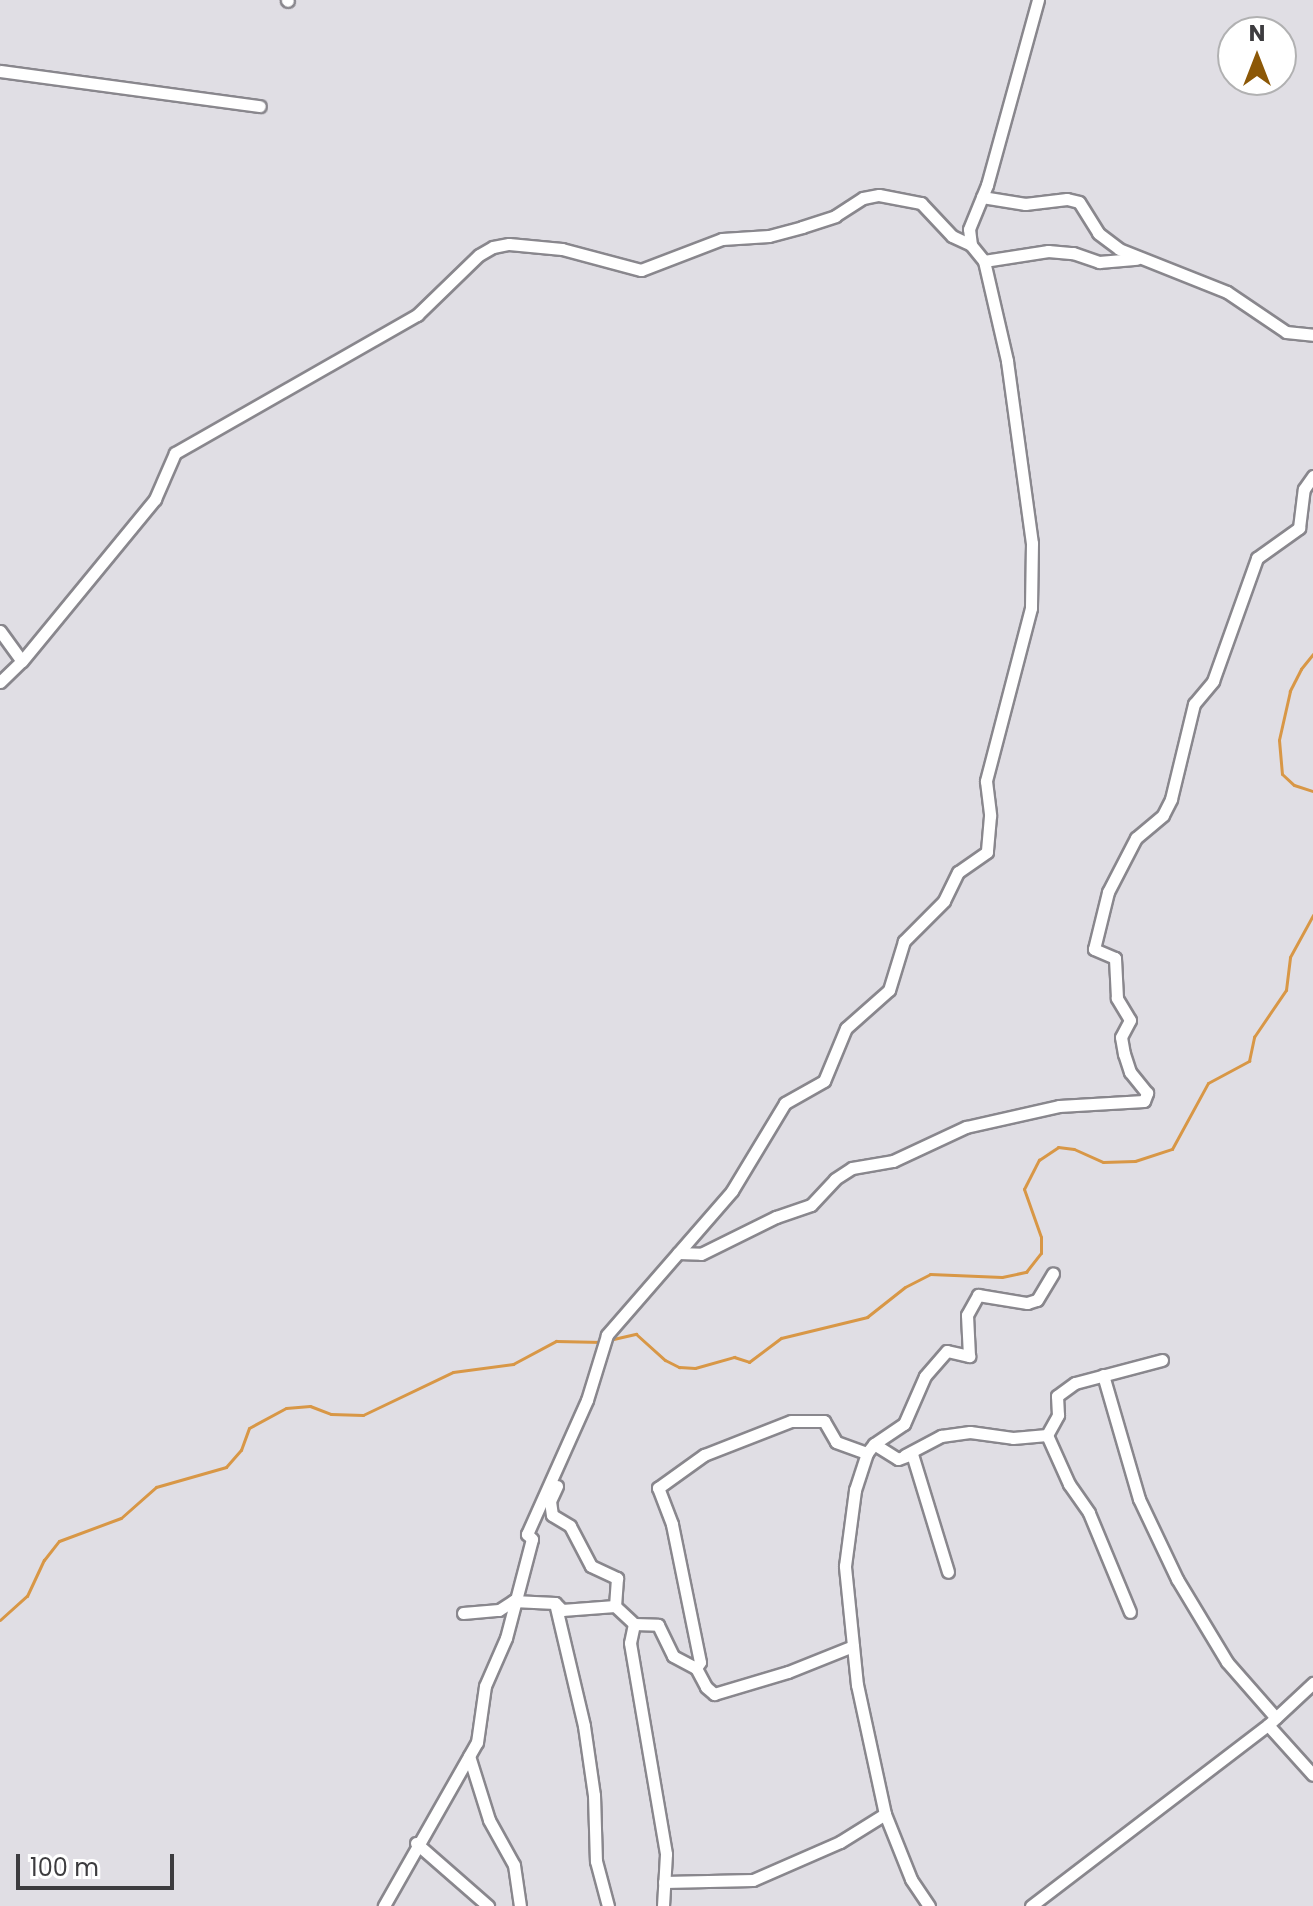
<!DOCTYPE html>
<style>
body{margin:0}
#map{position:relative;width:1313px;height:1906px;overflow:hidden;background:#e0dee4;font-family:Poppins,sans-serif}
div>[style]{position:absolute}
.stream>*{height:3px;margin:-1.5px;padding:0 1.5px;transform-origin:1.5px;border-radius:1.5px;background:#d89746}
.roads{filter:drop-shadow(2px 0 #89878d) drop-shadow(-2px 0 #89878d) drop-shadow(0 2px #89878d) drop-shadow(0 -2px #89878d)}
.minor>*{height:11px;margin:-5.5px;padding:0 5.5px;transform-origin:5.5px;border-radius:5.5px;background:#fff}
span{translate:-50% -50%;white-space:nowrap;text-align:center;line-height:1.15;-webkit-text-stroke:7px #fff;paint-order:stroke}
.north{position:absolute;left:1217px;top:16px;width:80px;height:80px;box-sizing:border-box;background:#fff;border:2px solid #b1b1b2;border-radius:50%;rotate:0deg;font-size:22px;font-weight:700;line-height:32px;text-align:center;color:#3d3c3f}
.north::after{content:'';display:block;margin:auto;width:28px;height:36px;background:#8c5807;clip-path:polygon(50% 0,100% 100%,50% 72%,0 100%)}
.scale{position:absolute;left:16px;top:1854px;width:158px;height:36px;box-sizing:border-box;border:4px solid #3d3c3f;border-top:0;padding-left:10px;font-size:24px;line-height:28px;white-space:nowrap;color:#3d3c3f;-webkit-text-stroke:6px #fff;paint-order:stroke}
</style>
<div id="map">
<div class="stream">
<div style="left:1313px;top:654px;width:19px;rotate:129deg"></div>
<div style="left:1301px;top:669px;width:25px;rotate:117deg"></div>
<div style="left:1290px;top:691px;width:50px;rotate:102.7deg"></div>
<div style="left:1279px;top:740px;width:34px;rotate:85deg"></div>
<div style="left:1282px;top:774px;width:16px;rotate:43deg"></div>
<div style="left:1294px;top:785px;width:20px;rotate:18deg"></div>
<div style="left:609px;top:1340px;width:28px;rotate:-13deg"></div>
<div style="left:636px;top:1334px;width:39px;rotate:42deg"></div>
<div style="left:665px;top:1360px;width:16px;rotate:27deg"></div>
<div style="left:679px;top:1367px;width:16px;rotate:4deg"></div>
<div style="left:695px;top:1368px;width:41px;rotate:-15.8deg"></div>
<div style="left:734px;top:1357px;width:16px;rotate:18deg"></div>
<div style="left:749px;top:1362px;width:40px;rotate:-37deg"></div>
<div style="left:781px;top:1338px;width:89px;rotate:-13.7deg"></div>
<div style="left:867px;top:1317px;width:48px;rotate:-38.3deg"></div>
<div style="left:905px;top:1287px;width:28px;rotate:-27deg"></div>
<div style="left:930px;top:1274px;width:72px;rotate:2.4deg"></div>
<div style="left:1002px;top:1277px;width:25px;rotate:-12deg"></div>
<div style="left:1026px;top:1272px;width:24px;rotate:-52deg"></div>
<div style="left:1041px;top:1253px;width:16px;rotate:-90deg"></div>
<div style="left:1041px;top:1237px;width:51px;rotate:-109.5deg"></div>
<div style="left:1024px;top:1189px;width:33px;rotate:-63deg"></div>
<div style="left:1039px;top:1160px;width:23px;rotate:-34deg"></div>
<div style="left:1058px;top:1147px;width:16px;rotate:7deg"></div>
<div style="left:1074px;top:1149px;width:32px;rotate:24deg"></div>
<div style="left:1103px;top:1162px;width:32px;rotate:-2deg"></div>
<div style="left:1135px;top:1161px;width:39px;rotate:-18deg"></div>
<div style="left:1172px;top:1149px;width:75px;rotate:-61.4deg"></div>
<div style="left:1208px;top:1083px;width:47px;rotate:-28.2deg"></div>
<div style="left:1249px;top:1061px;width:25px;rotate:-78deg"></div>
<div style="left:1254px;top:1037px;width:57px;rotate:-55.8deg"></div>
<div style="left:1286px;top:990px;width:33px;rotate:-83deg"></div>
<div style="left:1290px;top:957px;width:48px;rotate:-61.3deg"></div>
<div style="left:0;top:1620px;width:36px;rotate:-42deg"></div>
<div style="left:27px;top:1596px;width:40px;rotate:-65deg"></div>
<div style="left:44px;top:1560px;width:24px;rotate:-52deg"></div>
<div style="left:59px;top:1541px;width:66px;rotate:-20.4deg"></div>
<div style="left:121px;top:1518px;width:47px;rotate:-41.5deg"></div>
<div style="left:156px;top:1487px;width:73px;rotate:-15.9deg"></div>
<div style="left:226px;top:1467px;width:23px;rotate:-49deg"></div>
<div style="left:241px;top:1450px;width:23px;rotate:-70deg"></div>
<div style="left:249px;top:1428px;width:42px;rotate:-28.4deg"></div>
<div style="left:286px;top:1408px;width:24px;rotate:-5deg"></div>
<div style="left:310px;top:1406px;width:22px;rotate:21deg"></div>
<div style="left:331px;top:1414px;width:32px;rotate:2deg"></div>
<div style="left:363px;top:1415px;width:100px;rotate:-25.5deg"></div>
<div style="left:453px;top:1372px;width:61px;rotate:-7.6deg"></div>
<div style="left:513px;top:1364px;width:49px;rotate:-28.1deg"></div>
<div style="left:556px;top:1341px;width:46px;rotate:1.2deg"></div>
</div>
<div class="roads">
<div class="minor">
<div style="left:287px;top:0;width:1px;rotate:45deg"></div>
<div style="left:0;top:71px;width:262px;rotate:7.7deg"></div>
<div style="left:982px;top:197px;width:44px;rotate:9.2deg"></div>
<div style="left:1025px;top:204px;width:42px;rotate:-6.8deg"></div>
<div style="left:1067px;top:199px;width:12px;rotate:14deg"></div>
<div style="left:1079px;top:202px;width:36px;rotate:58deg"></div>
<div style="left:1098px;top:233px;width:26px;rotate:37deg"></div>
<div style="left:1119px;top:249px;width:116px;rotate:21.7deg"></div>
<div style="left:1227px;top:292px;width:71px;rotate:34.1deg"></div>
<div style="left:1286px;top:332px;width:27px;rotate:6deg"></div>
<div style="left:971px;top:245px;width:16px;rotate:-97deg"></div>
<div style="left:969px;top:229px;width:48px;rotate:-67.8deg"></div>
<div style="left:987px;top:185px;width:192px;rotate:-74.6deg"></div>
<div style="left:984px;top:261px;width:65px;rotate:-8.9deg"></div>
<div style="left:1048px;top:251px;width:25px;rotate:5deg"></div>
<div style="left:1073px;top:253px;width:28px;rotate:19deg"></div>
<div style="left:1099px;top:262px;width:38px;rotate:-5deg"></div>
<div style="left:0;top:631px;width:37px;rotate:54deg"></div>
<div style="left:0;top:682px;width:30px;rotate:-44deg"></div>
<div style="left:22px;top:661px;width:210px;rotate:-50.6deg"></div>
<div style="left:155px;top:499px;width:50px;rotate:-66.5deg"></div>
<div style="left:175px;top:453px;width:279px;rotate:-29.7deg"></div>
<div style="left:417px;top:315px;width:86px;rotate:-44.1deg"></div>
<div style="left:479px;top:255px;width:16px;rotate:-30deg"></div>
<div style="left:493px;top:247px;width:16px;rotate:-11deg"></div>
<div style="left:509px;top:244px;width:53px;rotate:5.4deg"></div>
<div style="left:562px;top:249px;width:82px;rotate:14.9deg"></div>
<div style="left:641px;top:270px;width:87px;rotate:-20.9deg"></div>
<div style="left:722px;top:239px;width:47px;rotate:-3.7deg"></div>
<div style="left:769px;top:236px;width:34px;rotate:-15deg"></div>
<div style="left:802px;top:227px;width:35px;rotate:-18deg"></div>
<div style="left:835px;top:216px;width:33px;rotate:-33deg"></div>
<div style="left:863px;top:198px;width:16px;rotate:-11deg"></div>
<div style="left:879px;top:195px;width:43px;rotate:10.8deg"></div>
<div style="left:921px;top:203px;width:45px;rotate:46.8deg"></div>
<div style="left:952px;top:236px;width:21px;rotate:25deg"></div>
<div style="left:971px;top:245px;width:21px;rotate:51deg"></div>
<div style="left:984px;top:261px;width:103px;rotate:77deg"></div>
<div style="left:1007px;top:361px;width:184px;rotate:82.2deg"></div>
<div style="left:1032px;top:543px;width:65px;rotate:90.9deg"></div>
<div style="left:1031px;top:608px;width:179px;rotate:104.6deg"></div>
<div style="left:986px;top:781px;width:35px;rotate:83deg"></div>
<div style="left:990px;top:816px;width:36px;rotate:95deg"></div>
<div style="left:987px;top:852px;width:35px;rotate:145deg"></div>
<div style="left:958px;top:872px;width:32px;rotate:116deg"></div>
<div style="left:944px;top:901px;width:57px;rotate:135deg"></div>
<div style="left:904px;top:941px;width:51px;rotate:107deg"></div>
<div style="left:889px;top:990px;width:57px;rotate:138.5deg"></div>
<div style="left:846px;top:1028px;width:57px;rotate:112.5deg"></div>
<div style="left:824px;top:1081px;width:45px;rotate:150.6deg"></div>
<div style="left:785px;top:1103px;width:103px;rotate:121.1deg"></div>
<div style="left:732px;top:1191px;width:191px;rotate:131deg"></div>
<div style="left:607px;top:1335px;width:68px;rotate:107.1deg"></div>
<div style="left:587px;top:1400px;width:147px;rotate:114.1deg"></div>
<div style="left:527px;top:1534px;width:7px;rotate:45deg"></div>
<div style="left:532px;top:1539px;width:102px;rotate:104.7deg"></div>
<div style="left:506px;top:1638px;width:52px;rotate:113.6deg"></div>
<div style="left:485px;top:1686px;width:57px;rotate:98.1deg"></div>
<div style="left:477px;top:1742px;width:189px;rotate:119.6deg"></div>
<div style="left:678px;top:1253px;width:23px;rotate:2deg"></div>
<div style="left:701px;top:1254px;width:84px;rotate:-26.3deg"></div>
<div style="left:776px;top:1217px;width:37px;rotate:-19deg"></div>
<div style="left:811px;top:1205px;width:35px;rotate:-47deg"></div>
<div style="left:835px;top:1179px;width:20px;rotate:-33deg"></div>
<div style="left:852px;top:1168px;width:42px;rotate:-9.7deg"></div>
<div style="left:893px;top:1161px;width:81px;rotate:-25deg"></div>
<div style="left:966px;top:1127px;width:95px;rotate:-12.7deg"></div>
<div style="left:1059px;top:1106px;width:85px;rotate:-3.4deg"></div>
<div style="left:1144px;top:1101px;width:9px;rotate:-69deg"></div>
<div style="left:1147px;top:1093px;width:27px;rotate:-129deg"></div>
<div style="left:1130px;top:1072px;width:19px;rotate:-108deg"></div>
<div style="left:1124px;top:1054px;width:17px;rotate:-100deg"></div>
<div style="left:1121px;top:1037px;width:19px;rotate:-62deg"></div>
<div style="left:1130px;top:1020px;width:26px;rotate:-121deg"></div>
<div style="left:1117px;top:998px;width:40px;rotate:-92.9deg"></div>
<div style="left:1115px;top:958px;width:23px;rotate:-157deg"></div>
<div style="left:1094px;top:949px;width:59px;rotate:-76.2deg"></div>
<div style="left:1108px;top:892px;width:61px;rotate:-62.6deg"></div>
<div style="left:1136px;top:838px;width:35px;rotate:-40deg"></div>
<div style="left:1163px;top:815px;width:18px;rotate:-63deg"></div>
<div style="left:1171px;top:799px;width:98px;rotate:-76.4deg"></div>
<div style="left:1194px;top:704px;width:30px;rotate:-50deg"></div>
<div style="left:1213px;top:681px;width:131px;rotate:-70.3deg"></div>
<div style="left:1257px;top:558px;width:52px;rotate:-35.5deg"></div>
<div style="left:1299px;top:528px;width:39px;rotate:-83deg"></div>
<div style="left:1304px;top:489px;width:16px;rotate:-55deg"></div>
<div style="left:1103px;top:1375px;width:129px;rotate:73.8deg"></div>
<div style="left:1139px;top:1499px;width:89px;rotate:64.6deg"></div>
<div style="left:1177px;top:1579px;width:97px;rotate:58.9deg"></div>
<div style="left:1227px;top:1662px;width:74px;rotate:48.8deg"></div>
<div style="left:1047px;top:1435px;width:54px;rotate:65.8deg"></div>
<div style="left:1069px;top:1484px;width:35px;rotate:55deg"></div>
<div style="left:1089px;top:1513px;width:107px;rotate:67.5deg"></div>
<div style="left:1047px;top:1435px;width:23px;rotate:-61deg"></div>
<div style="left:1058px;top:1415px;width:19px;rotate:-93deg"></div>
<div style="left:1057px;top:1396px;width:22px;rotate:-36deg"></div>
<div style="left:1075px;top:1383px;width:90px;rotate:-14.8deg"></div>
<div style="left:874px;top:1444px;width:28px;rotate:32deg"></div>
<div style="left:898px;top:1459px;width:15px;rotate:-20deg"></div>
<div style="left:912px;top:1454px;width:123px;rotate:73deg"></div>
<div style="left:905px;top:1455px;width:41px;rotate:-27.8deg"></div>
<div style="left:941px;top:1436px;width:29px;rotate:-8deg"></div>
<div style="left:970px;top:1432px;width:43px;rotate:7.9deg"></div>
<div style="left:1013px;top:1438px;width:34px;rotate:-5deg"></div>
<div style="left:557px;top:1486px;width:17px;rotate:115deg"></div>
<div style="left:550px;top:1501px;width:14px;rotate:82deg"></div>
<div style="left:552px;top:1515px;width:21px;rotate:31deg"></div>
<div style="left:570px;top:1526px;width:45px;rotate:62.3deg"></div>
<div style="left:591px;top:1566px;width:29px;rotate:25deg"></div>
<div style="left:617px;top:1578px;width:28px;rotate:94deg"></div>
<div style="left:615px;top:1606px;width:26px;rotate:43deg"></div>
<div style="left:634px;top:1624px;width:19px;rotate:102deg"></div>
<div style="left:630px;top:1643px;width:214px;rotate:80.3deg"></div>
<div style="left:666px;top:1854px;width:52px;rotate:93.3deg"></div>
<div style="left:555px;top:1603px;width:126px;rotate:76.7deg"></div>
<div style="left:584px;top:1726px;width:70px;rotate:81.8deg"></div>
<div style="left:594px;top:1795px;width:66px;rotate:88.3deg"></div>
<div style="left:596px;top:1861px;width:47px;rotate:75.1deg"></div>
<div style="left:463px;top:1613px;width:36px;rotate:-5deg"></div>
<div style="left:499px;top:1610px;width:17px;rotate:-33deg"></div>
<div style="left:513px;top:1601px;width:42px;rotate:2.7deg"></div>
<div style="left:555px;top:1603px;width:10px;rotate:45deg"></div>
<div style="left:562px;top:1610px;width:53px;rotate:-4.3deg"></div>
<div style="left:634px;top:1624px;width:24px;rotate:2deg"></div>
<div style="left:658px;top:1625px;width:34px;rotate:64deg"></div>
<div style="left:673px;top:1656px;width:26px;rotate:28deg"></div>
<div style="left:696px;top:1668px;width:21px;rotate:62deg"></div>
<div style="left:706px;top:1687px;width:11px;rotate:41deg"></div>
<div style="left:714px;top:1694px;width:77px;rotate:-16.6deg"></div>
<div style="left:788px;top:1672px;width:70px;rotate:-21.8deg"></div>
<div style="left:696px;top:1668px;width:7px;rotate:-56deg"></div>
<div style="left:700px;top:1662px;width:141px;rotate:-101.5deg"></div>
<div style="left:672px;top:1524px;width:39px;rotate:-111deg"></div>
<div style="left:658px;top:1488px;width:57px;rotate:-35.7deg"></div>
<div style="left:704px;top:1455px;width:93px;rotate:-21.3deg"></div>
<div style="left:791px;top:1421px;width:33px"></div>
<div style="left:824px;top:1421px;width:24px;rotate:60deg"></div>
<div style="left:836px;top:1442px;width:33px;rotate:20deg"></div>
<div style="left:1268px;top:1725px;width:67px;rotate:48deg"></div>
<div style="left:469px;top:1756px;width:67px;rotate:72.6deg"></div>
<div style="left:489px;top:1820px;width:51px;rotate:60.9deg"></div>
<div style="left:514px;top:1865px;width:41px;rotate:81.7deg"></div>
<div style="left:416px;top:1843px;width:96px;rotate:41.2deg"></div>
<div style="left:664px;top:1882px;width:89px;rotate:-1.3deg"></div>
<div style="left:753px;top:1880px;width:95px;rotate:-23.6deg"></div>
<div style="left:840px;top:1842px;width:53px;rotate:-31.9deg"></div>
<div style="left:929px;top:1906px;width:32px;rotate:-124deg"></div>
<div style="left:911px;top:1879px;width:70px;rotate:-111.8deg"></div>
<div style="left:885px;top:1814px;width:132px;rotate:-102.2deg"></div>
<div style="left:857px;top:1685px;width:120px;rotate:-95.8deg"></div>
<div style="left:845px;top:1566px;width:77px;rotate:-82.5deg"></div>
<div style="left:855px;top:1490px;width:39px;rotate:-72deg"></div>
<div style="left:867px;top:1453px;width:11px;rotate:-52deg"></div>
<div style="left:874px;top:1444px;width:36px;rotate:-34deg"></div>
<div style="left:904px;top:1424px;width:52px;rotate:-66.4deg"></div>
<div style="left:925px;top:1376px;width:33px;rotate:-49deg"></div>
<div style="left:947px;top:1351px;width:23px;rotate:13deg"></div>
<div style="left:969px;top:1356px;width:41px;rotate:-92.8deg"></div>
<div style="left:967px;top:1315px;width:23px;rotate:-61deg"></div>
<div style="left:978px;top:1295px;width:50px;rotate:9.3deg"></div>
<div style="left:1027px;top:1303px;width:10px;rotate:-17deg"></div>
<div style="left:1037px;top:1300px;width:31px;rotate:-59deg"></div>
<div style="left:1031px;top:1906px;width:298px;rotate:-37.4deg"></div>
<div style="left:1268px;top:1725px;width:62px;rotate:-43deg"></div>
</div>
</div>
<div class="north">N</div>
<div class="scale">100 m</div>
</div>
